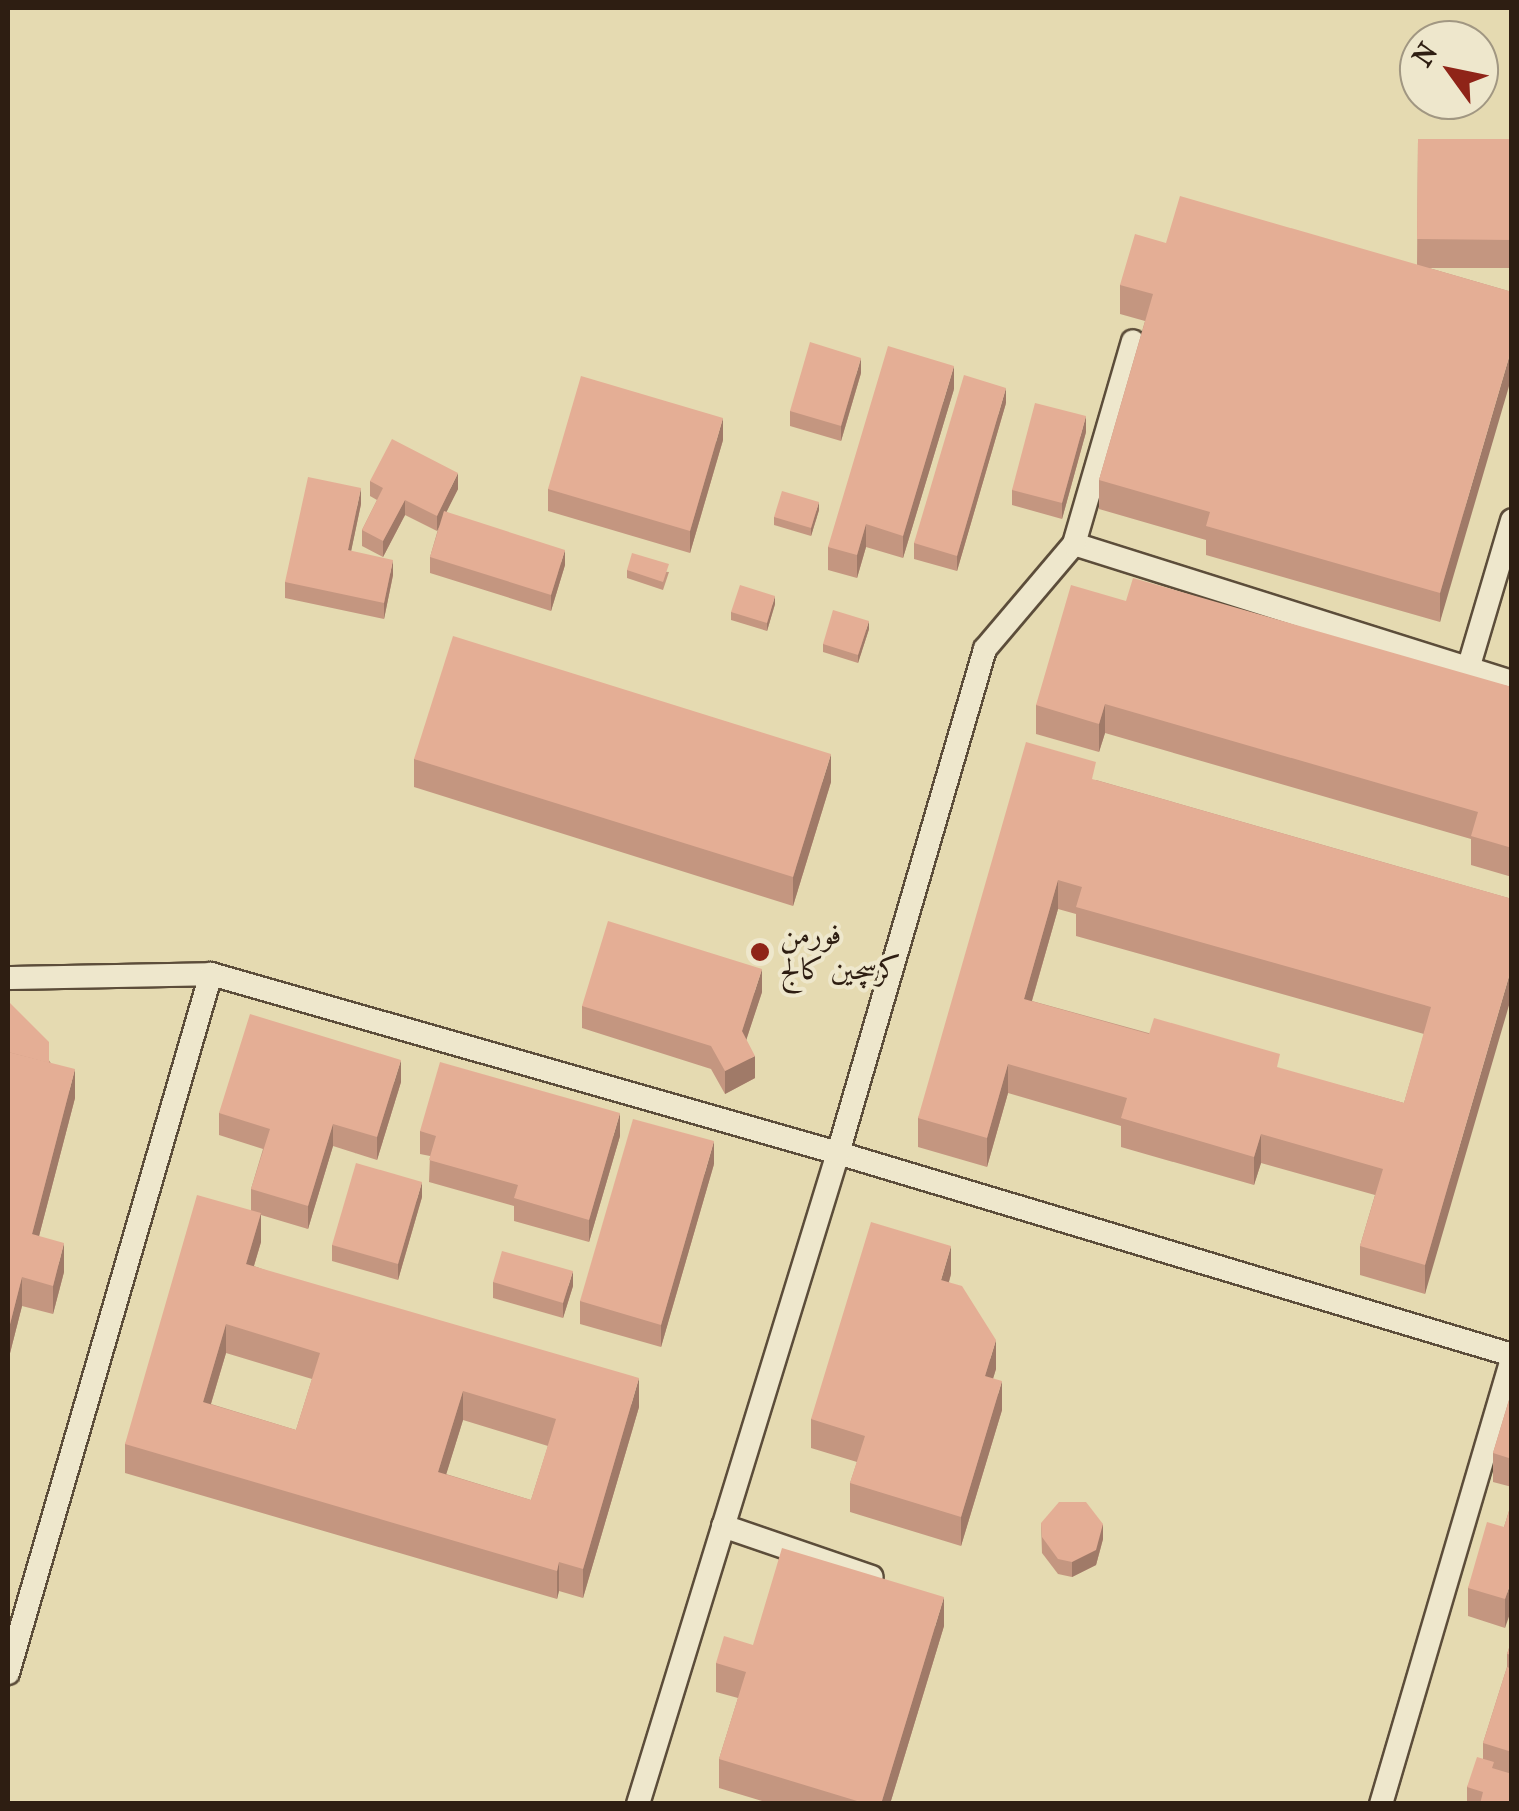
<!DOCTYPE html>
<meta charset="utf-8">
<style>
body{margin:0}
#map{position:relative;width:1519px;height:1811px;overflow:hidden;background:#e5dab1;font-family:"IM FELL French Canon",Amiri,serif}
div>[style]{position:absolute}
.roads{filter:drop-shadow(2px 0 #5c4d3a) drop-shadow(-2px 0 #5c4d3a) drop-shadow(0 2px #5c4d3a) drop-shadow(0 -2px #5c4d3a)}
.lane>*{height:22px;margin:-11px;padding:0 11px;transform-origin:11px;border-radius:11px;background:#eee7cc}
.wall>*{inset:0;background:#c49680}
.shaded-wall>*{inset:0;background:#a07a68}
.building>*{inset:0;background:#e4ae95}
.dots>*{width:28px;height:28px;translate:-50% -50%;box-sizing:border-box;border:5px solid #eee7cc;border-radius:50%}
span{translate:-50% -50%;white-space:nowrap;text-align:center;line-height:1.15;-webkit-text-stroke:8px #eee7cc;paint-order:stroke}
.poi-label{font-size:30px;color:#2e1e12}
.left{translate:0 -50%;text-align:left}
.frame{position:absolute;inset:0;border:10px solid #2e1e12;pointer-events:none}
.north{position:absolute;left:1399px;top:20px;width:100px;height:100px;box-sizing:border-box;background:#eee7cc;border:2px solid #a19782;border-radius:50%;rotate:303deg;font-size:28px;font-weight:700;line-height:40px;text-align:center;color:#2e1e12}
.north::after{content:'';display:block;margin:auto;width:35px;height:45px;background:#8f2418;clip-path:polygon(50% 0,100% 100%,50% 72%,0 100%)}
</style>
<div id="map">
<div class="roads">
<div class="lane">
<div style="left:1074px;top:544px;width:459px;rotate:17.5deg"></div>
<div style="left:1468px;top:669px;width:155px;rotate:-73.5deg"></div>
<div style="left:8px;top:978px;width:203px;rotate:-1.1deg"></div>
<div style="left:211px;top:974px;width:652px;rotate:15.93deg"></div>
<div style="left:838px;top:1153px;width:704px;rotate:16.68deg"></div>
<div style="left:723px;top:1526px;width:157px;rotate:18.9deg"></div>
<div style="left:8px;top:1673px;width:728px;rotate:-73.81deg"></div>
<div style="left:638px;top:1804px;width:681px;rotate:-72.92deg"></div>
<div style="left:838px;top:1153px;width:525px;rotate:-73.74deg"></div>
<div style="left:985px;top:649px;width:138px;rotate:-49.7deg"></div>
<div style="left:1074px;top:544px;width:211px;rotate:-73.8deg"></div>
<div style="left:1381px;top:1804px;width:465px;rotate:-73.6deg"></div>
</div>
</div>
<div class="wall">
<div style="clip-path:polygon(1418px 139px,1512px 139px,1512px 268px,1429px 268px,1512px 292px,1440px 622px,1206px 555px,1206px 540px,1099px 509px,1099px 480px,1145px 321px,1120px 314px,1120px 285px,1166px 243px,1417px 265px)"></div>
<div style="clip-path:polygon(861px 373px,841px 441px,790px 426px,790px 411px)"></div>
<div style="clip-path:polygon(954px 389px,903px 558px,866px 547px,857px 578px,828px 570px,828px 547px)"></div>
<div style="clip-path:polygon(1006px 403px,957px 571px,914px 559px,914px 543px)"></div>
<div style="clip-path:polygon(1086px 432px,1062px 519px,1012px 505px,1012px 490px)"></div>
<div style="clip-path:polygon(723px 440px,690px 553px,548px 511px,548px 489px)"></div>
<div style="clip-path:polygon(370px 481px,458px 489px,446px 512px,565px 565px,551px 611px,430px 573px,430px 557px,439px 526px,437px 531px,405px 515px,383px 557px,362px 546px,362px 530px,377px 500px,370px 496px)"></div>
<div style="clip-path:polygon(361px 504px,351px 551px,393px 575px,384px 619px,285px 598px,285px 582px)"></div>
<div style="clip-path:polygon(819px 510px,811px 536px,774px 525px,774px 517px)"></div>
<div style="clip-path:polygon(627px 570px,669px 572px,663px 590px,627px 578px)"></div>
<div style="clip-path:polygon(1126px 601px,1512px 687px,1512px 877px,1471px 865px,1471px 839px,1105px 733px,1099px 752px,1036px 734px,1036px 705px)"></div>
<div style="clip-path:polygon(775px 604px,767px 631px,731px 620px,731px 612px)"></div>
<div style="clip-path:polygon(869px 629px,858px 663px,823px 652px,823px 644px)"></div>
<div style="clip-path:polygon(414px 759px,831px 782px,793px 906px,414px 787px)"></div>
<div style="clip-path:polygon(evenodd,1096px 780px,1512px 899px,1425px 1294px,1360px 1275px,1360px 1246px,1375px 1195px,1261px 1163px,1254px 1185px,1121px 1147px,1121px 1126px,1008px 1093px,987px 1167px,918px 1147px,918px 1118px,1096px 780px,1058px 909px,1076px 914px,1076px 936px,1424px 1034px,1404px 1103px,1032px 1001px,1058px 909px)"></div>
<div style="clip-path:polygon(762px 992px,746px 1040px,755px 1078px,725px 1094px,711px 1069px,582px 1028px,582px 1006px)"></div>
<div style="clip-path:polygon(8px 1001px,75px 1098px,39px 1236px,64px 1272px,53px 1314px,22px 1306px,8px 1361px)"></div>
<div style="clip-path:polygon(evenodd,401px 1082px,377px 1160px,333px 1146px,308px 1229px,261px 1215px,261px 1242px,254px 1266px,639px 1407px,583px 1598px,559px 1591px,557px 1599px,125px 1473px,125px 1444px,251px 1210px,251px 1189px,263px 1149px,219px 1135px,219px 1113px,401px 1082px,226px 1353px,312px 1379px,296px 1430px,211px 1404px,226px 1353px,401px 1082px,463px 1420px,548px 1446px,531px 1500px,446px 1474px,463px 1420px)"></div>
<div style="clip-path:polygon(420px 1131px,620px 1136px,589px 1242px,514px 1221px,514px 1206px,429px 1182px,430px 1156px,420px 1154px)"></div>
<div style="clip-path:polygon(714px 1164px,661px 1347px,580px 1324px,580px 1301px)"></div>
<div style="clip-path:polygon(422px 1197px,398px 1280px,332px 1261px,332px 1245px)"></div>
<div style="clip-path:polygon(951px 1274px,949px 1282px,996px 1369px,993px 1378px,1002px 1410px,961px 1546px,850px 1512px,850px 1483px,857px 1462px,811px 1448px,811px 1419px)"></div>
<div style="clip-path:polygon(493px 1282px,573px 1286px,563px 1318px,493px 1298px)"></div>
<div style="clip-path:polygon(1512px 1390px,1512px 1487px,1493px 1482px,1493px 1453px)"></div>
<div style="clip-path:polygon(1512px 1501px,1505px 1628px,1468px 1616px,1468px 1588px,1504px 1527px)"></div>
<div style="clip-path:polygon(1041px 1523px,1103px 1539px,1096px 1565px,1072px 1577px,1058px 1574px,1042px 1553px)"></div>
<div style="clip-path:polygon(944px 1626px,890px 1804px,772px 1804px,719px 1788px,719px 1759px,738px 1698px,716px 1692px,716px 1663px,753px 1645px)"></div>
<div style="clip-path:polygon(1512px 1639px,1512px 1804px,1467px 1804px,1467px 1787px,1483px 1759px,1483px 1743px,1507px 1667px,1507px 1654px)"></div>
</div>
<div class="shaded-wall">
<div style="clip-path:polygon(1512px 347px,1512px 376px,1440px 622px,1440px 593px)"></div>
<div style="clip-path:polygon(861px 358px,861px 373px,841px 441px,841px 426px)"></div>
<div style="clip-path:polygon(954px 366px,954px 389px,903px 558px,903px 536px)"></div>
<div style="clip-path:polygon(1006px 388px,1006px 403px,957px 571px,957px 556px)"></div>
<div style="clip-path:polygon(1086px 416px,1086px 432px,1062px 519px,1062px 503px)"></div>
<div style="clip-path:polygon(723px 418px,723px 440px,690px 553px,690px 531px)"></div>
<div style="clip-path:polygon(458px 473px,458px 489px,437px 531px,437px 516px)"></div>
<div style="clip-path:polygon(361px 488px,361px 504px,348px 566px,348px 550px)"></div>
<div style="clip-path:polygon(405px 500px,405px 515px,383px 557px,383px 541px)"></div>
<div style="clip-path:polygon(819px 502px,819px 510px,811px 536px,811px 528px)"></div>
<div style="clip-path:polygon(866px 524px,866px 547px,857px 578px,857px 555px)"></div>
<div style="clip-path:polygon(565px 550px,565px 565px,551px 611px,551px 595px)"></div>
<div style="clip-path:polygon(393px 560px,393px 575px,384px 619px,384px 603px)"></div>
<div style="clip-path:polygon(775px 596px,775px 604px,767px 631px,767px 623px)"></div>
<div style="clip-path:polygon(869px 621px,869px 629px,858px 663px,858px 655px)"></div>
<div style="clip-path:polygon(1105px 704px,1105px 733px,1099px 752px,1099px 724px)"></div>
<div style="clip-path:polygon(831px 754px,831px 782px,793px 906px,793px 877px)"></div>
<div style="clip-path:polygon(1058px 880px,1058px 909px,1024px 1028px,1024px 999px)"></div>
<div style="clip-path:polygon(1512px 966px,1512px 995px,1425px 1294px,1425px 1265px)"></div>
<div style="clip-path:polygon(762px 969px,762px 992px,742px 1053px,742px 1031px)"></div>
<div style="clip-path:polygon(755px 1056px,755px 1078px,725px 1094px,725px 1071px)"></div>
<div style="clip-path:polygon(401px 1060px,401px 1082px,377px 1160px,377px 1137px)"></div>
<div style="clip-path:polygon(1008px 1064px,1008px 1093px,987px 1167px,987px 1138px)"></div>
<div style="clip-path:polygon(75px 1069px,75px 1098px,32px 1263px,32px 1234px)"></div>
<div style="clip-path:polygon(620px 1113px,620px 1136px,589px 1242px,589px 1220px)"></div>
<div style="clip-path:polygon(333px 1124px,333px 1146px,308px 1229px,308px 1206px)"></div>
<div style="clip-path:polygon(1261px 1134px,1261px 1163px,1254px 1185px,1254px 1157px)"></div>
<div style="clip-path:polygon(714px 1141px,714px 1164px,661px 1347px,661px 1325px)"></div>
<div style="clip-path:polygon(422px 1182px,422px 1197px,398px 1280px,398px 1264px)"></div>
<div style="clip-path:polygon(261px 1213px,261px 1242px,246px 1292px,246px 1264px)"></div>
<div style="clip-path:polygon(64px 1243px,64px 1272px,53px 1314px,53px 1286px)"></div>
<div style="clip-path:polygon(951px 1246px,951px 1274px,941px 1309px,941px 1280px)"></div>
<div style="clip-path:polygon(573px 1271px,573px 1286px,563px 1318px,563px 1303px)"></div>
<div style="clip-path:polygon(22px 1277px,22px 1306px,8px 1361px,8px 1332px)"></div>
<div style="clip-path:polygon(226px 1324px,226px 1353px,203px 1430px,203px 1402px)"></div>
<div style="clip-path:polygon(996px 1340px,996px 1369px,985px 1405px,985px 1376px)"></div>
<div style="clip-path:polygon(639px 1378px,639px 1407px,583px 1598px,583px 1569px)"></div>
<div style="clip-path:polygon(1002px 1381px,1002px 1410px,961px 1546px,961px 1517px)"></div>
<div style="clip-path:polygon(463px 1391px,463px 1420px,438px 1501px,438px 1472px)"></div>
<div style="clip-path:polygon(1103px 1524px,1103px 1539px,1096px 1565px,1072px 1577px,1072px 1562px)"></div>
<div style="clip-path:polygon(559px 1562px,559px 1591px,557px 1599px,557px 1571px)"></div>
<div style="clip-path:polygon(1512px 1579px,1512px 1608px,1505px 1628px,1505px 1599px)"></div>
<div style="clip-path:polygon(944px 1597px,944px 1626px,890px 1804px,881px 1804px)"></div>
</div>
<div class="building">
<div style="clip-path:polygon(1418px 139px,1512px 139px,1512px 240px,1417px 239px)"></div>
<div style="clip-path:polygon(1180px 196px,1512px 292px,1512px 347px,1440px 593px,1206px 526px,1210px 512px,1099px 480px,1153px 294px,1120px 285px,1135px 234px,1166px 243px)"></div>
<div style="clip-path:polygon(810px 342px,861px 358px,841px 426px,790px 411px)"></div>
<div style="clip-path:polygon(888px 346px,954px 366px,903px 536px,866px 524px,857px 555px,828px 547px)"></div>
<div style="clip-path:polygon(964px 375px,1006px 388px,957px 556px,914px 543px)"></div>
<div style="clip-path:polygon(581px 376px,723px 418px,690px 531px,548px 489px)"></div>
<div style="clip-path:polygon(1035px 403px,1086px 416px,1062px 503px,1012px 490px)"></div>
<div style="clip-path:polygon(392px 439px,458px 473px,437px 516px,405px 500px,383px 541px,362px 530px,383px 488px,370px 481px)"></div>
<div style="clip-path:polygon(308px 477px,361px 488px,348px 550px,393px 560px,384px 603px,285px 582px)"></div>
<div style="clip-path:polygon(782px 491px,819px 502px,811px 528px,774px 517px)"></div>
<div style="clip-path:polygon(444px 511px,565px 550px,551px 595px,430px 557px)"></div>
<div style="clip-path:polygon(632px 553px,669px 564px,663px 582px,627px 570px)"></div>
<div style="clip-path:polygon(1133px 578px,1512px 687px,1512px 848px,1471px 836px,1478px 812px,1105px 704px,1099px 724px,1036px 705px,1071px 585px,1126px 601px)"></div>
<div style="clip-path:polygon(740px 585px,775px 596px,767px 623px,731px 612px)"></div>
<div style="clip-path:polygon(833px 610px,869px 621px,858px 655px,823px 644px)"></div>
<div style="clip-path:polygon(453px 636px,831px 754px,793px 877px,414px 759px)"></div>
<div style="clip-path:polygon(evenodd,1026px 742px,1096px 762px,1092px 779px,1512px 899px,1512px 966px,1425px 1265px,1360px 1246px,1383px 1169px,1261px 1134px,1254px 1157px,1121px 1118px,1127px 1098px,1008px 1064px,987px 1138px,918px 1118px,1026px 742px,1058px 880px,1082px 887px,1076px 907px,1431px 1007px,1404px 1103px,1277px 1067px,1280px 1054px,1154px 1018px,1149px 1034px,1024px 999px,1058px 880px)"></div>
<div style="clip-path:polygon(608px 921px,762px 969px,742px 1031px,755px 1056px,725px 1071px,711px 1046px,582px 1006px)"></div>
<div style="clip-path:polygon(8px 1001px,49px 1042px,49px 1063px,8px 1052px)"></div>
<div style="clip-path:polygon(250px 1014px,401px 1060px,377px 1137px,333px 1124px,308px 1206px,251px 1189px,270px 1129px,219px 1113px)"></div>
<div style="clip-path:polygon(8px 1052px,75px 1069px,32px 1234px,64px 1243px,53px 1286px,22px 1277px,8px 1332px)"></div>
<div style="clip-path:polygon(440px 1062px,620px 1113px,589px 1220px,514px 1198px,518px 1185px,429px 1160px,436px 1136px,420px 1131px)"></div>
<div style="clip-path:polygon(633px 1119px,714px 1141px,661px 1325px,580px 1301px)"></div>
<div style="clip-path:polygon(356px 1163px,422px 1182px,398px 1264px,332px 1245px)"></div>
<div style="clip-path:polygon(evenodd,197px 1195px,261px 1213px,246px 1264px,639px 1378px,583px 1569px,559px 1562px,557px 1571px,125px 1444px,197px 1195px,226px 1324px,320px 1353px,296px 1430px,203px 1402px,226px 1324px,197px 1195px,463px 1391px,556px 1419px,531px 1500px,438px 1472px,463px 1391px)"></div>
<div style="clip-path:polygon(871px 1222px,951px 1246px,941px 1280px,962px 1286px,996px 1340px,985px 1376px,1002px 1381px,961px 1517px,850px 1483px,865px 1436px,811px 1419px)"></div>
<div style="clip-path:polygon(502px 1251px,573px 1271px,563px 1303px,493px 1282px)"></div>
<div style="clip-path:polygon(1512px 1390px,1512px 1459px,1493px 1453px)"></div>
<div style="clip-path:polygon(1512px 1501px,1512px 1579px,1505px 1599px,1468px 1588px,1487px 1522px,1504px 1527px)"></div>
<div style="clip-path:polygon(1059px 1502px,1086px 1502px,1103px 1524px,1096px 1550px,1072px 1562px,1058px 1559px,1042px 1537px,1041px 1523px)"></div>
<div style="clip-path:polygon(782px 1548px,944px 1597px,881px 1804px,867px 1804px,719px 1759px,746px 1672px,716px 1663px,724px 1636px,753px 1645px)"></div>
<div style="clip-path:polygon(1512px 1639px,1512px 1655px,1507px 1654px)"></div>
<div style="clip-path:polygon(1507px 1667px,1512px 1669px,1512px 1752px,1483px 1743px)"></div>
<div style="clip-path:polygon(1477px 1757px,1494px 1762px,1492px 1768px,1512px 1774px,1512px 1804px,1480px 1804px,1483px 1792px,1467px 1787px)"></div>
</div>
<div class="dots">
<div style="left:760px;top:952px;background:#8f2418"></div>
</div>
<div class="poi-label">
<span class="left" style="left:780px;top:952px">فورمن<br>کرسچین کالج</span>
</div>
<div class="frame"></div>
<div class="north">N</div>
</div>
